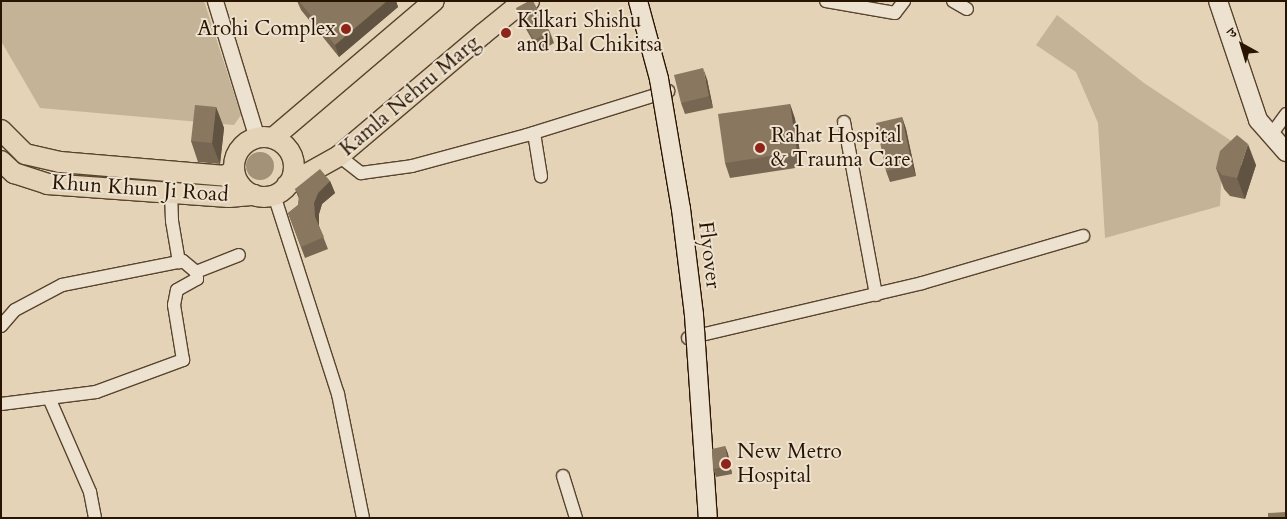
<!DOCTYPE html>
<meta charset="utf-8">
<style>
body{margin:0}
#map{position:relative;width:1287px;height:519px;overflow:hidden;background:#e4d3b6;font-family:Cardo,"Noto Serif Devanagari",serif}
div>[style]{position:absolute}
.green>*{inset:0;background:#c4b397}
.water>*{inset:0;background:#a49278}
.round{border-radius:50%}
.roads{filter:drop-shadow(1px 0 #58442e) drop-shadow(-1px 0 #58442e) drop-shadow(0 1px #58442e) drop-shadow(0 -1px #58442e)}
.minor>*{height:12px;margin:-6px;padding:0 6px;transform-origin:6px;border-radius:6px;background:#ede2d0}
.tertiary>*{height:15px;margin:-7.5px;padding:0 7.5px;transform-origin:7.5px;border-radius:7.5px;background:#ede2d0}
.secondary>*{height:18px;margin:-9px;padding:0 9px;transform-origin:9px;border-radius:9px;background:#ede2d0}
.primary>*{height:20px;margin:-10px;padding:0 10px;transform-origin:10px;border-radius:10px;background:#e4d3b6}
.primary>.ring{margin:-10px;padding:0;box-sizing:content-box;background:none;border:20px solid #e4d3b6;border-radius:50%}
.bridges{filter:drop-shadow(1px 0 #291400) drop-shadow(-1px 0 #291400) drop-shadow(0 1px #291400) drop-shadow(0 -1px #291400)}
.secondary-bridge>*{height:18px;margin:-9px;padding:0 9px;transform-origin:9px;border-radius:9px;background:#ede2d0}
.wall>*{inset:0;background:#776652}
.shaded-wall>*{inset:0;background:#615342}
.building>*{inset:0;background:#8a775f}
.dots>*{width:14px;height:14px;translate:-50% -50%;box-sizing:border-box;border:2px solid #ede2d0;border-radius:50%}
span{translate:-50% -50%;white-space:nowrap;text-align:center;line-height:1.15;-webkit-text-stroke:4px #ede2d0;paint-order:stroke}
.poi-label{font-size:21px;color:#291400}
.left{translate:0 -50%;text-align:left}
.right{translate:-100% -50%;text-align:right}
.street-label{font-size:21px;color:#291400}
.frame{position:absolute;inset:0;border:2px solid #291400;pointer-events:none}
.north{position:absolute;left:1217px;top:20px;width:50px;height:50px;-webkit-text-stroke:4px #ede2d0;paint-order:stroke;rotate:321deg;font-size:14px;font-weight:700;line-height:20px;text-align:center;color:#291400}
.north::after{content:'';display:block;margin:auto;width:18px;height:22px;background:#291400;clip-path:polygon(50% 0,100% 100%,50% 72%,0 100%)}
</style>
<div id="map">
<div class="green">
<div style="clip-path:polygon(1px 1px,204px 1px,241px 115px,234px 125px,40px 108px,1px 41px)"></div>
<div style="clip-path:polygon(1057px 15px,1144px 83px,1233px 142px,1222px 166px,1220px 206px,1105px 238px,1098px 123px,1076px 72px,1036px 45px)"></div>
</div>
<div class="water">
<div class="round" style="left:246px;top:152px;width:28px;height:28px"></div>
</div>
<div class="roads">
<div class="minor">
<div style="left:826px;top:1px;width:70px;rotate:9.9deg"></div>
<div style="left:895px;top:13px;width:15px;rotate:-53deg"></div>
<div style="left:953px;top:1px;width:16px;rotate:30deg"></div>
<div style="left:844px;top:122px;width:176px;rotate:79.5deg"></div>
<div style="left:534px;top:133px;width:44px;rotate:80.8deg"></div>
<div style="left:1271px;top:135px;width:26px;rotate:-54deg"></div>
<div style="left:339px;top:156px;width:28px;rotate:38deg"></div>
<div style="left:361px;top:173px;width:51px;rotate:-7.8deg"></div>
<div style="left:412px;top:166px;width:119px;rotate:-15.1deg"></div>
<div style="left:527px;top:135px;width:148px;rotate:-17.3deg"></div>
<div style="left:171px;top:192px;width:29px;rotate:88deg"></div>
<div style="left:172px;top:221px;width:42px;rotate:80.3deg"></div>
<div style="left:274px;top:195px;width:209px;rotate:72.2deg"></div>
<div style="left:338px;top:394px;width:126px;rotate:78.6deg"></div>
<div style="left:1px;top:326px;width:21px;rotate:-49deg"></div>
<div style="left:15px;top:310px;width:53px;rotate:-28deg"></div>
<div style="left:62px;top:285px;width:123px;rotate:-11.2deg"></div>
<div style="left:183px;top:261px;width:17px;rotate:40deg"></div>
<div style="left:688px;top:338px;width:240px;rotate:-13.2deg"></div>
<div style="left:922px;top:283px;width:168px;rotate:-16.3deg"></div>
<div style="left:49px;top:398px;width:103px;rotate:66.4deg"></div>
<div style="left:90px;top:492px;width:26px;rotate:79deg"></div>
<div style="left:1px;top:404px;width:96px;rotate:-7.2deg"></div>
<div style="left:96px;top:392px;width:93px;rotate:-20.2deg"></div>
<div style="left:183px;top:360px;width:56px;rotate:-99.3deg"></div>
<div style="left:174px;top:305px;width:15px;rotate:-79deg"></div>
<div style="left:177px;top:290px;width:23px;rotate:-29deg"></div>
<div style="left:197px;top:279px;width:7px;rotate:-98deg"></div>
<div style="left:196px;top:272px;width:46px;rotate:-21.6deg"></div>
<div style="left:563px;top:476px;width:44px;rotate:72.8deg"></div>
</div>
<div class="tertiary">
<div style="left:215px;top:1px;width:143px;rotate:73deg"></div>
</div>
<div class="secondary">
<div style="left:1218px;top:1px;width:126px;rotate:71.4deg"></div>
<div style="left:1258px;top:120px;width:43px;rotate:48.8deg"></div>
</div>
<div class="primary">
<div style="left:1px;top:130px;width:34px;rotate:45deg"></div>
<div style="left:25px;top:154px;width:36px;rotate:13deg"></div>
<div style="left:60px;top:162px;width:166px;rotate:4.8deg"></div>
<div style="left:225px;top:176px;width:11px;rotate:-34deg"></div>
<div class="ring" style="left:234px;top:137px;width:40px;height:40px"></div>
<div style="left:273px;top:138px;width:211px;rotate:-40.4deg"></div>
<div style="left:1px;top:161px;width:18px;rotate:43deg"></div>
<div style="left:14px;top:173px;width:35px;rotate:18deg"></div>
<div style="left:47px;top:184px;width:182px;rotate:4.1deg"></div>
<div style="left:229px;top:197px;width:25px;rotate:-5deg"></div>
<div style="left:287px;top:185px;width:60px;rotate:-29.1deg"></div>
<div style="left:339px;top:156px;width:189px;rotate:-40.3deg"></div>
<div style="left:483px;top:34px;width:40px;rotate:-39deg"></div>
<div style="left:514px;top:9px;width:17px;rotate:-28deg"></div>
</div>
</div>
<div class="bridges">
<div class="secondary-bridge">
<div style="left:638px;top:1px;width:81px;rotate:74.9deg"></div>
<div style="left:659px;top:79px;width:132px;rotate:80.4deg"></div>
<div style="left:681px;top:209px;width:107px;rotate:83deg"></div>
<div style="left:694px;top:315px;width:203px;rotate:86.1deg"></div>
</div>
</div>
<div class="wall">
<div style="clip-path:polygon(297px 1px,322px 2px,322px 1px,396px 1px,398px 7px,339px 57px,301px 10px)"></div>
<div style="clip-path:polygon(516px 8px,550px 32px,554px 43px,539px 52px,521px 20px)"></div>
<div style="clip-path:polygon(707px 79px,713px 108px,685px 114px,681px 103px)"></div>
<div style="clip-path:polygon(790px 104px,795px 119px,802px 167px,730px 178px,725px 163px)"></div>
<div style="clip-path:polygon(216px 107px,224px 128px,220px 164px,198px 162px,191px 141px)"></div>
<div style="clip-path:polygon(902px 117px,906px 129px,916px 176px,890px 182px,886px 171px)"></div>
<div style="clip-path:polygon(1256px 165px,1245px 199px,1230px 196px,1224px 189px,1216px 168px)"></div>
<div style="clip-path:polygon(330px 181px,335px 193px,322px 204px,319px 214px,319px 226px,328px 249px,305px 258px,288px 213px,298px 205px,299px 199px,295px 189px)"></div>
<div style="clip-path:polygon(725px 446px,728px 454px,732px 474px,716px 477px,713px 469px)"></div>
</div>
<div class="shaded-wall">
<div style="clip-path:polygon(387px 1px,396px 1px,398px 7px,339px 57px,335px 45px)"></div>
<div style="clip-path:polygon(703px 68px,707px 79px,713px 108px,709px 96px)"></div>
<div style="clip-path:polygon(790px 104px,795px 119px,802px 167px,797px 152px)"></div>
<div style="clip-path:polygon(216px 107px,224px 128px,220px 164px,212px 143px)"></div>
<div style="clip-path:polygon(902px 117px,906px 129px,916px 176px,912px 165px)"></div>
<div style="clip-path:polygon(1248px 144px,1256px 165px,1245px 199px,1237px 178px)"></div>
<div style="clip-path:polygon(330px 181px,335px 193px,322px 204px,319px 214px,319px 228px,315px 217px,314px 203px,318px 193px)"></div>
<div style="clip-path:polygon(725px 446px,728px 454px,732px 474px,729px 466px)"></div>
</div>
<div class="building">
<div style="clip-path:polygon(299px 1px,321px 1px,322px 2px,322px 1px,387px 1px,335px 45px)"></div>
<div style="clip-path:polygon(529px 1px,533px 1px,550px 32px,534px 40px,516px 8px)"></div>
<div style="clip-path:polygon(703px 68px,709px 96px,681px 103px,674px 75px)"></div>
<div style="clip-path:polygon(790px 104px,797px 152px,725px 163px,718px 114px)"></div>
<div style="clip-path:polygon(195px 105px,216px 107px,212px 143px,191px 141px)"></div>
<div style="clip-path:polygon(902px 117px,912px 165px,886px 171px,876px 123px)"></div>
<div style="clip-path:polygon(1237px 135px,1248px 144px,1237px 178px,1222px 175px,1216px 168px,1220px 151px)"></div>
<div style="clip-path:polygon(320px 169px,330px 181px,318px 193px,314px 203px,315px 217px,324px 237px,301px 247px,288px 213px,298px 205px,299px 195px,295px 189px)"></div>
<div style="clip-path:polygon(725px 446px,729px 466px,713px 469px,712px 449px)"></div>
<div style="clip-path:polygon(1286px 512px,1286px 518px,1268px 518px,1268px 513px)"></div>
</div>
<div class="dots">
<div style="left:346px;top:29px;background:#8f2418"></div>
<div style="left:506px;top:33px;background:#8f2418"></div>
<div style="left:760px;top:148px;background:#8f2418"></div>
<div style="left:726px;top:464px;background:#8f2418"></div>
</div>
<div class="poi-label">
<span class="left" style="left:517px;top:33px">Kilkari Shishu<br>and Bal Chikitsa</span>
<span class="right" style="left:336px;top:29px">Arohi Complex</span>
<span class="left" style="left:771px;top:148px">Rahat Hospital<br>&amp; Trauma Care</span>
<span class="left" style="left:737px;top:464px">New Metro<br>Hospital</span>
</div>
<div class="street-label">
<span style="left:410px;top:96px;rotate:-40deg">Kamla Nehru Marg</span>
<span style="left:140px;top:189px;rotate:4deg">Khun Khun Ji Road</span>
<span style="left:709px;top:255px;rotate:83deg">Flyover</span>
</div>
<div class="frame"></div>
<div class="north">उ</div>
</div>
